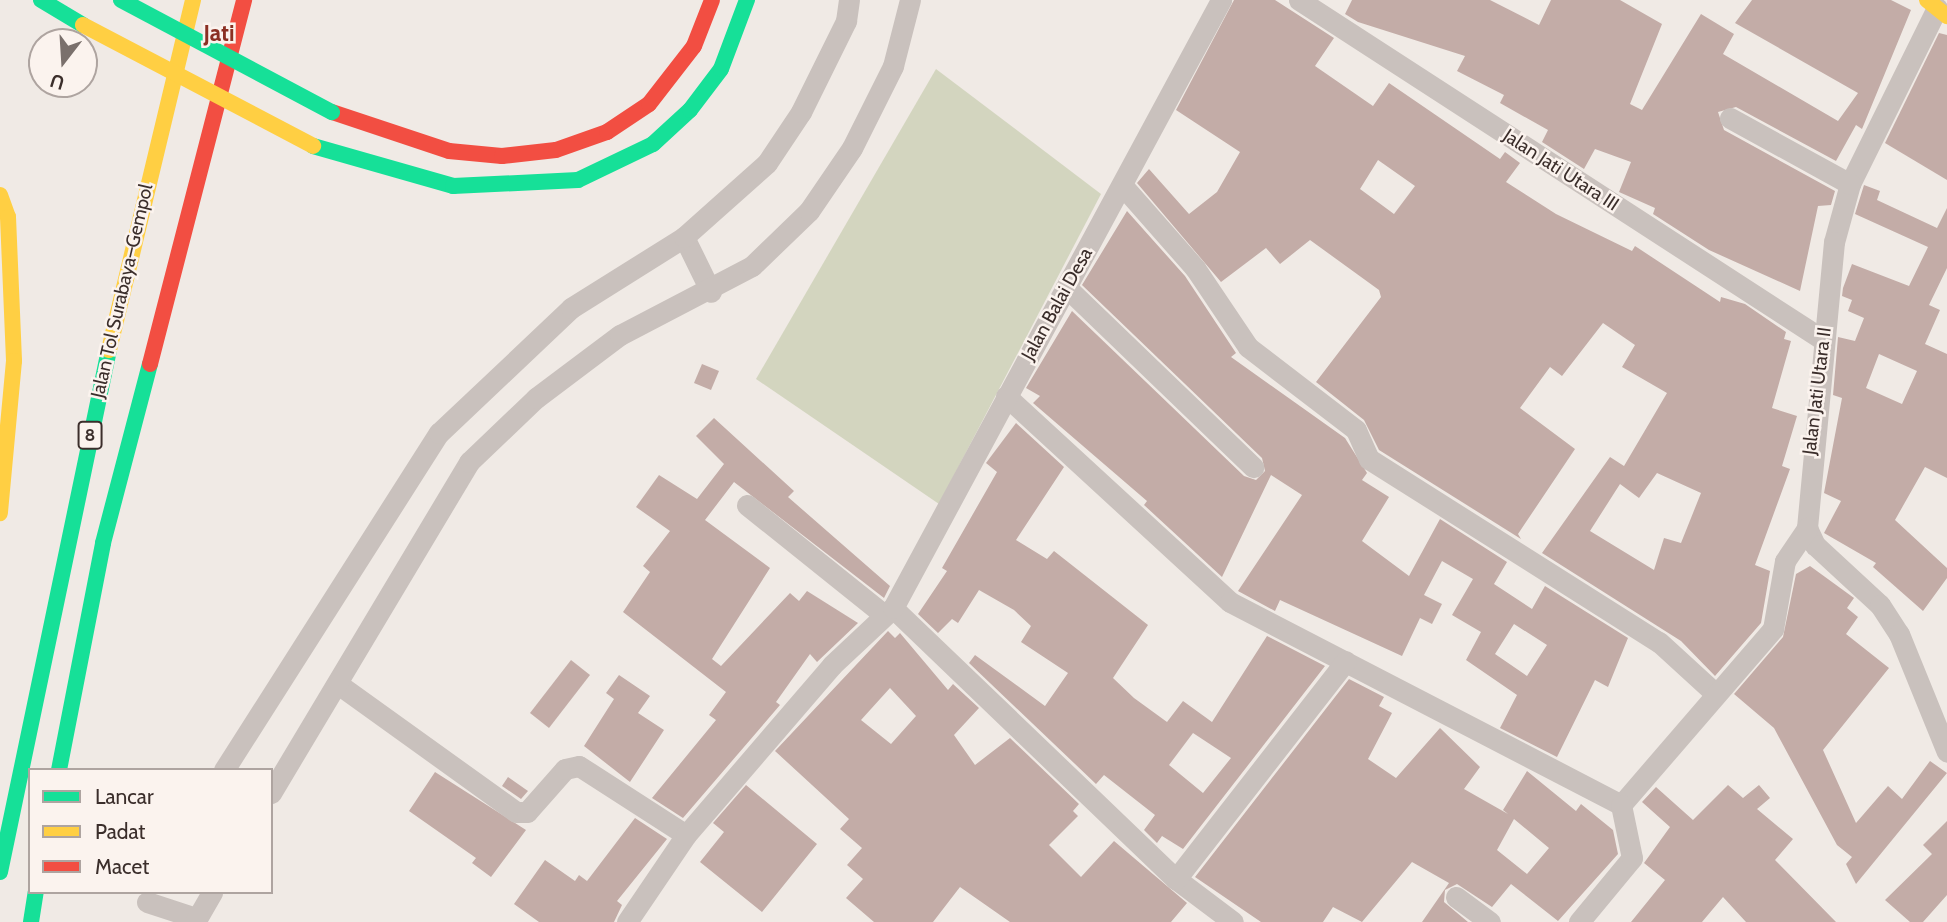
<!DOCTYPE html>
<meta charset="utf-8">
<style>
body{margin:0}
#map{position:relative;width:1947px;height:922px;overflow:hidden;background:#f0eae5;font-family:Cabin,sans-serif}
div>[style]{position:absolute}
.green>*{inset:0;background:#d3d5bf}
.building>*{inset:0;background:#c3aca7}
.street>*{height:21px;margin:-10.5px;padding:0 10.5px;transform-origin:10.5px;border-radius:10.5px;background:#c9c1bd}
.fast>*{height:16px;margin:-8px;padding:0 8px;transform-origin:8px;border-radius:8px;background:#16e098}
.slow>*{height:16px;margin:-8px;padding:0 8px;transform-origin:8px;border-radius:8px;background:#ffcf43}
.jam>*{height:16px;margin:-8px;padding:0 8px;transform-origin:8px;border-radius:8px;background:#f24e42}
.fast-bridge>*{height:16px;margin:-8px;padding:0 8px;transform-origin:8px;border-radius:8px;background:#16e098}
.slow-bridge>*{height:16px;margin:-8px;padding:0 8px;transform-origin:8px;border-radius:8px;background:#ffcf43}
span{translate:-50% -50%;white-space:nowrap;text-align:center;line-height:1.15;-webkit-text-stroke:5px #fbf3ee;paint-order:stroke}
.shield-label span{padding:2px 5px;background:#fbf3ee;border:2px solid;border-radius:5px;-webkit-text-stroke-width:0}
.shield-label{font-size:18px;color:#3b2e2b;font-weight:700}
.street-label{font-size:19px;color:#3b2e2b}
.quarter-label{font-size:23px;color:#8b3023;font-weight:700}
.legend{position:absolute;left:28px;top:768px;width:245px;height:126px;box-sizing:border-box;background:#fbf3ee;border:2px solid #aea4a0;margin:0;padding:9px 12px;list-style:none;font-size:21px;color:#3b2e2b}
.legend li{display:flex;align-items:center;gap:14px;height:35px}
.legend b{width:35px;border:2px solid #aea4a0}
.north{position:absolute;left:28px;top:28px;width:70px;height:70px;box-sizing:border-box;background:#fbf3ee;border:2px solid #aea4a0;border-radius:50%;rotate:197deg;font-size:19px;font-weight:700;line-height:28px;text-align:center;color:#3b2e2b}
.north::after{content:'';display:block;margin:auto;width:24px;height:32px;background:#7a706c;clip-path:polygon(50% 0,100% 100%,50% 72%,0 100%)}
</style>
<div id="map">
<div class="green">
<div style="clip-path:polygon(936px 69px,1101px 194px,939px 504px,756px 379px)"></div>
</div>
<div class="building">
<div style="clip-path:polygon(evenodd,1234px 0,1275px 0,1334px 38px,1315px 66px,1373px 106px,1389px 83px,1500px 159px,1505px 152px,1520px 163px,1506px 182px,1556px 214px,1632px 251px,1635px 246px,1720px 302px,1721px 297px,1745px 304px,1786px 332px,1784px 339px,1791px 341px,1772px 408px,1797px 416px,1782px 466px,1790px 469px,1755px 565px,1770px 571px,1761px 623px,1715px 676px,1681px 641px,1542px 553px,1610px 457px,1624px 466px,1667px 393px,1622px 367px,1635px 345px,1603px 323px,1562px 376px,1550px 367px,1520px 408px,1575px 449px,1518px 534px,1521px 539px,1379px 450px,1364px 420px,1316px 382px,1381px 297px,1379px 290px,1310px 240px,1280px 264px,1266px 248px,1221px 282px,1137px 183px,1149px 169px,1189px 214px,1217px 192px,1240px 152px,1176px 110px,1234px 0,1378px 160px,1415px 186px,1394px 214px,1360px 189px,1378px 160px,1234px 0,1657px 473px,1701px 493px,1681px 543px,1664px 538px,1654px 570px,1590px 531px,1620px 484px,1639px 498px,1657px 473px)"></div>
<div style="clip-path:polygon(1352px 0,1490px 0,1539px 25px,1551px 0,1620px 0,1662px 24px,1630px 104px,1642px 110px,1701px 14px,1734px 34px,1723px 54px,1838px 121px,1858px 93px,1735px 23px,1752px 0,1891px 0,1911px 10px,1862px 129px,1856px 125px,1836px 161px,1736px 107px,1718px 112px,1724px 130px,1835px 191px,1831px 205px,1818px 206px,1800px 291px,1709px 250px,1653px 214px,1655px 208px,1619px 192px,1631px 162px,1595px 149px,1584px 169px,1542px 142px,1548px 130px,1500px 103px,1504px 95px,1457px 71px,1465px 56px,1358px 22px,1345px 14px)"></div>
<div style="clip-path:polygon(1939px 33px,1947px 35px,1947px 180px,1885px 143px)"></div>
<div style="clip-path:polygon(evenodd,1864px 185px,1880px 191px,1877px 200px,1937px 228px,1947px 208px,1947px 268px,1929px 305px,1940px 310px,1925px 344px,1947px 354px,1947px 478px,1925px 467px,1895px 520px,1947px 568px,1947px 578px,1923px 611px,1873px 567px,1876px 563px,1824px 533px,1841px 501px,1824px 493px,1842px 398px,1833px 395px,1838px 337px,1855px 341px,1864px 318px,1848px 311px,1852px 300px,1842px 296px,1843px 288px,1852px 264px,1909px 286px,1928px 247px,1855px 214px,1864px 185px,1879px 354px,1917px 371px,1902px 404px,1866px 388px,1879px 354px)"></div>
<div style="clip-path:polygon(evenodd,1127px 211px,1185px 276px,1236px 353px,1231px 357px,1345px 438px,1367px 473px,1362px 480px,1389px 497px,1362px 541px,1409px 576px,1440px 519px,1507px 562px,1494px 584px,1532px 609px,1545px 586px,1628px 638px,1608px 687px,1595px 680px,1557px 757px,1500px 728px,1517px 695px,1466px 660px,1481px 632px,1452px 615px,1473px 579px,1442px 561px,1424px 595px,1442px 604px,1432px 624px,1420px 618px,1402px 656px,1280px 600px,1275px 611px,1238px 591px,1302px 495px,1271px 475px,1222px 577px,1144px 505px,1147px 501px,1033px 403px,1040px 396px,1026px 388px,1072px 311px,1244px 476px,1256px 480px,1265px 471px,1262px 458px,1082px 285px,1127px 211px,1514px 624px,1547px 645px,1527px 676px,1495px 654px,1514px 624px)"></div>
<div style="clip-path:polygon(702px 364px,719px 371px,711px 390px,694px 383px)"></div>
<div style="clip-path:polygon(714px 418px,794px 491px,788px 497px,890px 586px,884px 598px,734px 482px,705px 520px,770px 568px,712px 659px,721px 666px,790px 593px,799px 601px,807px 591px,858px 623px,817px 662px,810px 654px,776px 702px,780px 705px,683px 818px,652px 798px,716px 720px,709px 715px,726px 692px,623px 612px,650px 572px,643px 566px,670px 531px,636px 507px,659px 475px,697px 499px,724px 464px,696px 436px)"></div>
<div style="clip-path:polygon(evenodd,1016px 423px,1064px 467px,1016px 540px,1047px 559px,1054px 551px,1148px 625px,1113px 678px,1134px 698px,1167px 722px,1183px 701px,1212px 722px,1267px 636px,1325px 666px,1183px 849px,1162px 836px,1157px 843px,1144px 830px,1155px 815px,1104px 775px,1096px 784px,969px 663px,975px 655px,1045px 706px,1068px 673px,1021px 642px,1031px 626px,1014px 610px,979px 590px,958px 623px,952px 619px,938px 633px,918px 614px,947px 571px,942px 568px,997px 472px,986px 463px,1016px 423px,1193px 733px,1231px 758px,1203px 793px,1169px 765px,1193px 733px)"></div>
<div style="clip-path:polygon(1810px 566px,1854px 598px,1847px 608px,1858px 617px,1846px 634px,1889px 668px,1823px 750px,1856px 823px,1888px 786px,1902px 799px,1930px 761px,1947px 773px,1856px 884px,1846px 864px,1852px 857px,1837px 845px,1774px 728px,1734px 694px,1783px 637px,1796px 574px)"></div>
<div style="clip-path:polygon(evenodd,888px 631px,895px 638px,900px 633px,948px 690px,953px 684px,979px 708px,954px 735px,975px 765px,1010px 738px,1079px 804px,1073px 811px,1078px 816px,1049px 845px,1081px 877px,1114px 841px,1187px 903px,1171px 922px,1010px 922px,960px 887px,933px 922px,874px 922px,846px 898px,863px 879px,847px 865px,862px 848px,840px 829px,849px 819px,775px 751px,888px 631px,890px 688px,916px 716px,891px 744px,861px 720px,890px 688px)"></div>
<div style="clip-path:polygon(571px 660px,590px 675px,549px 728px,530px 713px)"></div>
<div style="clip-path:polygon(619px 675px,650px 696px,638px 713px,664px 730px,630px 782px,584px 746px,614px 699px,606px 693px)"></div>
<div style="clip-path:polygon(evenodd,1349px 679px,1384px 697px,1379px 706px,1392px 713px,1368px 759px,1396px 778px,1440px 728px,1480px 767px,1464px 789px,1508px 814px,1503px 810px,1527px 771px,1576px 811px,1581px 804px,1613px 830px,1618px 854px,1558px 921px,1511px 884px,1492px 907px,1457px 884px,1445px 890px,1444px 902px,1468px 922px,1422px 922px,1449px 883px,1412px 862px,1362px 922px,1333px 907px,1323px 922px,1261px 922px,1195px 877px,1349px 679px,1514px 819px,1549px 848px,1527px 874px,1497px 850px,1514px 819px)"></div>
<div style="clip-path:polygon(435px 772px,526px 830px,491px 877px,472px 863px,476px 858px,409px 811px)"></div>
<div style="clip-path:polygon(508px 777px,528px 791px,521px 799px,502px 786px)"></div>
<div style="clip-path:polygon(746px 785px,817px 844px,762px 912px,700px 862px,724px 832px,713px 823px)"></div>
<div style="clip-path:polygon(1728px 785px,1743px 798px,1759px 785px,1770px 798px,1757px 809px,1793px 839px,1775px 860px,1836px 922px,1746px 922px,1723px 897px,1702px 922px,1631px 922px,1665px 880px,1644px 863px,1670px 827px,1642px 802px,1656px 787px,1693px 820px)"></div>
<div style="clip-path:polygon(635px 818px,667px 839px,617px 901px,622px 905px,614px 922px,539px 922px,514px 904px,545px 860px,575px 881px,579px 875px,587px 881px)"></div>
<div style="clip-path:polygon(1947px 821px,1947px 895px,1923px 922px,1910px 922px,1885px 900px,1932px 854px,1923px 845px)"></div>
</div>
<div class="street">
<div style="left:1299px;top:0;width:623px;rotate:32.95deg"></div>
<div style="left:1937px;top:8px;width:196px;rotate:116.3deg"></div>
<div style="left:1850px;top:184px;width:60px;rotate:105.4deg"></div>
<div style="left:1834px;top:242px;width:287px;rotate:95.4deg"></div>
<div style="left:1807px;top:528px;width:19px;rotate:65deg"></div>
<div style="left:1815px;top:545px;width:88px;rotate:42.7deg"></div>
<div style="left:1880px;top:605px;width:35px;rotate:57deg"></div>
<div style="left:1899px;top:634px;width:127px;rotate:67.9deg"></div>
<div style="left:1730px;top:118px;width:137px;rotate:28.8deg"></div>
<div style="left:1122px;top:185px;width:111px;rotate:48.7deg"></div>
<div style="left:1195px;top:268px;width:95px;rotate:56.1deg"></div>
<div style="left:1248px;top:347px;width:136px;rotate:37.5deg"></div>
<div style="left:1356px;top:430px;width:32px;rotate:66deg"></div>
<div style="left:1369px;top:459px;width:343px;rotate:32.3deg"></div>
<div style="left:1659px;top:642px;width:77px;rotate:42.4deg"></div>
<div style="left:684px;top:237px;width:61px;rotate:63.9deg"></div>
<div style="left:1066px;top:287px;width:260px;rotate:43.9deg"></div>
<div style="left:1006px;top:396px;width:304px;rotate:42.6deg"></div>
<div style="left:1230px;top:602px;width:441px;rotate:27.4deg"></div>
<div style="left:1621px;top:805px;width:233px;rotate:-49.2deg"></div>
<div style="left:1773px;top:629px;width:69px;rotate:-80deg"></div>
<div style="left:1785px;top:561px;width:40px;rotate:-56deg"></div>
<div style="left:747px;top:505px;width:174px;rotate:38.7deg"></div>
<div style="left:893px;top:608px;width:392px;rotate:43.8deg"></div>
<div style="left:1176px;top:879px;width:71px;rotate:37deg"></div>
<div style="left:338px;top:684px;width:219px;rotate:35.7deg"></div>
<div style="left:516px;top:812px;width:11px"></div>
<div style="left:527px;top:812px;width:57px;rotate:-48.5deg"></div>
<div style="left:565px;top:769px;width:14px;rotate:-12deg"></div>
<div style="left:579px;top:766px;width:127px;rotate:32.8deg"></div>
<div style="left:224px;top:770px;width:400px;rotate:-57.5deg"></div>
<div style="left:439px;top:433px;width:182px;rotate:-43.4deg"></div>
<div style="left:571px;top:308px;width:133px;rotate:-32.1deg"></div>
<div style="left:684px;top:237px;width:111px;rotate:-41.7deg"></div>
<div style="left:767px;top:163px;width:61px;rotate:-56.3deg"></div>
<div style="left:801px;top:112px;width:102px;rotate:-63.7deg"></div>
<div style="left:846px;top:21px;width:21px;rotate:-82deg"></div>
<div style="left:271px;top:793px;width:386px;rotate:-59.1deg"></div>
<div style="left:469px;top:462px;width:93px;rotate:-43.7deg"></div>
<div style="left:536px;top:398px;width:105px;rotate:-36.9deg"></div>
<div style="left:620px;top:335px;width:149px;rotate:-27.6deg"></div>
<div style="left:752px;top:266px;width:79px;rotate:-44deg"></div>
<div style="left:809px;top:211px;width:76px;rotate:-55.7deg"></div>
<div style="left:852px;top:148px;width:92px;rotate:-63.4deg"></div>
<div style="left:893px;top:66px;width:68px;rotate:-75.6deg"></div>
<div style="left:1176px;top:879px;width:276px;rotate:-52.1deg"></div>
<div style="left:1456px;top:897px;width:42px;rotate:36.3deg"></div>
<div style="left:147px;top:902px;width:52px;rotate:18.1deg"></div>
<div style="left:195px;top:922px;width:34px;rotate:-60deg"></div>
<div style="left:627px;top:922px;width:105px;rotate:-55.9deg"></div>
<div style="left:686px;top:835px;width:224px;rotate:-49.3deg"></div>
<div style="left:832px;top:665px;width:83px;rotate:-43.1deg"></div>
<div style="left:893px;top:608px;width:691px;rotate:-61.65deg"></div>
<div style="left:1579px;top:922px;width:83px;rotate:-50.4deg"></div>
<div style="left:1632px;top:858px;width:54px;rotate:-101.7deg"></div>
</div>
<div class="fast">
<div style="left:41px;top:0;width:49px;rotate:30.8deg"></div>
<div style="left:313px;top:146px;width:146px;rotate:15.9deg"></div>
<div style="left:453px;top:186px;width:125px;rotate:-2.7deg"></div>
<div style="left:578px;top:180px;width:83px;rotate:-25.6deg"></div>
<div style="left:653px;top:144px;width:50px;rotate:-42.6deg"></div>
<div style="left:690px;top:110px;width:51px;rotate:-52.9deg"></div>
<div style="left:721px;top:69px;width:74px;rotate:-69.4deg"></div>
<div style="left:59px;top:770px;width:231px;rotate:-79deg"></div>
<div style="left:103px;top:543px;width:185px;rotate:-75.3deg"></div>
<div style="left:0;top:872px;width:533px;rotate:-78.21deg"></div>
<div style="left:31px;top:922px;width:30px;rotate:-81deg"></div>
</div>
<div class="slow">
<div style="left:1927px;top:0;width:26px;rotate:39deg"></div>
<div style="left:0;top:195px;width:23px;rotate:70deg"></div>
<div style="left:8px;top:217px;width:144px;rotate:87.6deg"></div>
<div style="left:14px;top:361px;width:153px;rotate:95.3deg"></div>
<div style="left:109px;top:350px;width:360px;rotate:-76.5deg"></div>
</div>
<div class="jam">
<div style="left:332px;top:112px;width:123px;rotate:18.4deg"></div>
<div style="left:449px;top:151px;width:53px;rotate:5.4deg"></div>
<div style="left:502px;top:156px;width:54px;rotate:-6.3deg"></div>
<div style="left:556px;top:150px;width:54px;rotate:-19.4deg"></div>
<div style="left:607px;top:132px;width:50px;rotate:-33.7deg"></div>
<div style="left:649px;top:104px;width:73px;rotate:-52.2deg"></div>
<div style="left:694px;top:46px;width:49px;rotate:-68.6deg"></div>
<div style="left:150px;top:364px;width:376px;rotate:-75.5deg"></div>
</div>
<div class="fast-bridge">
<div style="left:121px;top:0;width:239px;rotate:28deg"></div>
</div>
<div class="slow-bridge">
<div style="left:83px;top:25px;width:260px;rotate:27.7deg"></div>
</div>
<div class="shield-label">
<span style="left:90px;top:435px">8</span>
</div>
<div class="street-label">
<span style="left:1561px;top:170px;rotate:33deg">Jalan Jati Utara III</span>
<span style="left:122px;top:291px;rotate:-77deg">Jalan Tol Surabaya–Gempol</span>
<span style="left:1057px;top:304px;rotate:-61deg">Jalan Balai Desa</span>
<span style="left:1817px;top:391px;rotate:-83deg">Jalan Jati Utara II</span>
</div>
<div class="quarter-label">
<span style="left:219px;top:33px">Jati</span>
</div>
<ul class="legend">
<li><b style="height:9px;background:#16e098"></b>Lancar</li>
<li><b style="height:9px;background:#ffcf43"></b>Padat</li>
<li><b style="height:9px;background:#f24e42"></b>Macet</li>
</ul>
<div class="north">U</div>
</div>
